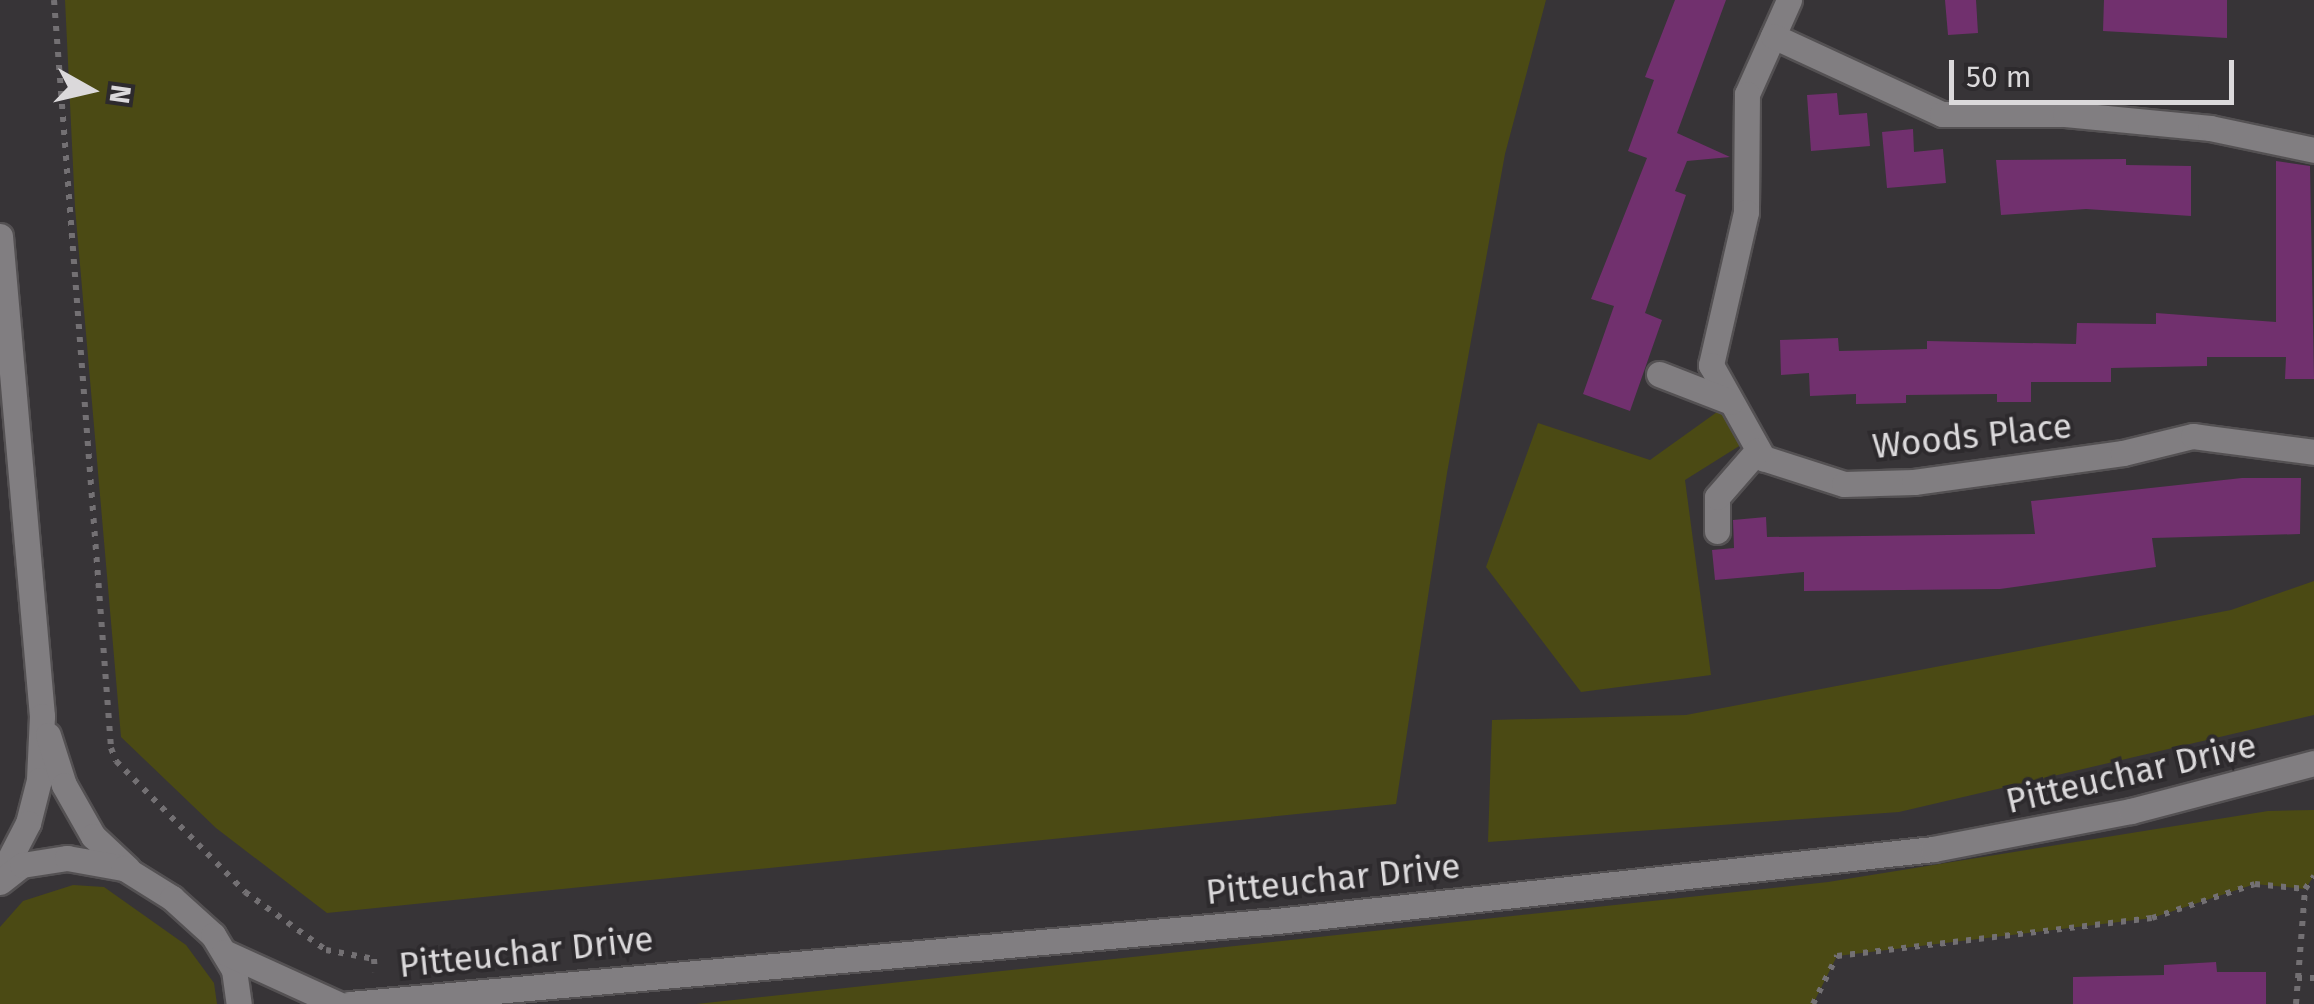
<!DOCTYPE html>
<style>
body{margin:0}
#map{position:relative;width:2314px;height:1004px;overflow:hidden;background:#373437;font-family:"Fira Sans",sans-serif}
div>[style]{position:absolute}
.green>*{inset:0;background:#4b4a14}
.building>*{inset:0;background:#71306e}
.path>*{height:6px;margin-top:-3px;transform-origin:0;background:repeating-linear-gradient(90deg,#737073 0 5px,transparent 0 13px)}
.roads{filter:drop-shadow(2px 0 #545153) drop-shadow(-2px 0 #545153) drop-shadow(0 2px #545153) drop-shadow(0 -2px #545153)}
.minor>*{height:25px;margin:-12.5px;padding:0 12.5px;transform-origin:12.5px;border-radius:12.5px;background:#817e81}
span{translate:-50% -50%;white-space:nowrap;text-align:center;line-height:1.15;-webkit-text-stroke:8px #2d2a2d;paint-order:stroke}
.street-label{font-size:35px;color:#dbd9db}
.north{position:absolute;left:40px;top:40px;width:100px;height:100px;-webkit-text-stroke:8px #2d2a2d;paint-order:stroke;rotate:98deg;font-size:28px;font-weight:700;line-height:40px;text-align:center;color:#dbd9db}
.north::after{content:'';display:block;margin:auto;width:35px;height:45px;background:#dbd9db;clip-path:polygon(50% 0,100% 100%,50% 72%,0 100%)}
.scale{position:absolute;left:1949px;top:60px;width:285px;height:45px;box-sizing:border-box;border:5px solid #dbd9db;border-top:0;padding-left:12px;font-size:30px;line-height:35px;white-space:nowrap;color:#dbd9db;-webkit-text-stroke:8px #2d2a2d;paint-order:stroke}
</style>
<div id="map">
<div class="green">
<div style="clip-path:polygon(65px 0,1546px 0,1505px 154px,1447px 473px,1396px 804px,327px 913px,216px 828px,121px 737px,75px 207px)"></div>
<div style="clip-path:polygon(1731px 402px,1752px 438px,1685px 480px,1711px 675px,1581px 692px,1486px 567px,1538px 423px,1650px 460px)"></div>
<div style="clip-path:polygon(2314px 581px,2314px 715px,1899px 812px,1488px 842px,1492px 720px,1686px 715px,2231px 610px)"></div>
<div style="clip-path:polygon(2314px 810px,2314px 876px,2305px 889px,2255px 884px,2152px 918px,1837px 956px,1813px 1004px,696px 1004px,1828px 882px,2268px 811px)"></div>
<div style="clip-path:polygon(73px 885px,104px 887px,186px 945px,214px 983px,217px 1004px,0 1004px,0 927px,23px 901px)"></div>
</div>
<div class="building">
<div style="clip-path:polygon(1675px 0,1726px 0,1677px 133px,1730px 157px,1687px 161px,1675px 191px,1686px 195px,1645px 313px,1662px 320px,1630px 411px,1583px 394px,1614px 306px,1591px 299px,1647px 158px,1628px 151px,1654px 80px,1645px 77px)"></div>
<div style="clip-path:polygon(1945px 0,1976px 0,1978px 33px,1948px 35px)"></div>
<div style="clip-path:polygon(2104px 0,2227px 0,2227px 38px,2103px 31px)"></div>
<div style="clip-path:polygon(1837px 93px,1839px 115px,1867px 113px,1870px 146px,1811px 151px,1807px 95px)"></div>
<div style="clip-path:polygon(1913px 129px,1914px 152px,1943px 149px,1946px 183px,1887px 188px,1882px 132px)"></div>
<div style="clip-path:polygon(2126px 159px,2126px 165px,2191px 166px,2191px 216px,2086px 209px,2001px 215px,1996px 160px)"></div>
<div style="clip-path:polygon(2276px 161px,2310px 166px,2314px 379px,2285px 379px,2286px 357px,2207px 357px,2207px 366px,2111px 368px,2111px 382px,2031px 382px,2031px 402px,1997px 402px,1997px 394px,1906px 395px,1906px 403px,1856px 404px,1856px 394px,1810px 396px,1809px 373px,1781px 375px,1780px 340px,1838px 338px,1839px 351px,1927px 349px,1927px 341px,2076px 344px,2077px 323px,2156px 324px,2156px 313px,2276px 322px)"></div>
<div style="clip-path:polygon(2242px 478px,2301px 478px,2300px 534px,2152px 538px,2156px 567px,2000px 589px,1804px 591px,1804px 572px,1715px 580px,1712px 550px,1734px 548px,1733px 520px,1766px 517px,1767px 537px,2035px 534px,2031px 501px)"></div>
<div style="clip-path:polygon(2216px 962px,2217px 972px,2266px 972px,2266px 1004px,2073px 1004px,2073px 977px,2164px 975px,2164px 965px)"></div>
</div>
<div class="path">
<div style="left:54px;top:0;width:750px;rotate:85.64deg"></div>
<div style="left:111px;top:748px;width:14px;rotate:69deg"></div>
<div style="left:116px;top:761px;width:184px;rotate:45.4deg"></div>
<div style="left:245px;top:892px;width:100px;rotate:35.6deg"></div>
<div style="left:326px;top:950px;width:49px;rotate:10.6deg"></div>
<div style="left:374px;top:959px;width:13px;rotate:86deg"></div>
<div style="left:2297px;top:978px;width:17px"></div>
<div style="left:1813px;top:1004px;width:54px;rotate:-63.4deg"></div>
<div style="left:1837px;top:956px;width:317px;rotate:-6.9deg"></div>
<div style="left:2152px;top:918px;width:108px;rotate:-18.3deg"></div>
<div style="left:2255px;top:884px;width:50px;rotate:5.7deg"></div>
<div style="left:2296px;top:1004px;width:115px;rotate:-85.5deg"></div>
<div style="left:2305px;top:889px;width:16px;rotate:-55deg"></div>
</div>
<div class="roads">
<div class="minor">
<div style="left:1789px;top:0;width:103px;rotate:114.1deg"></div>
<div style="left:1747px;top:94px;width:118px;rotate:90.5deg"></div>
<div style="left:1746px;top:212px;width:157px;rotate:102.9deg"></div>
<div style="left:1711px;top:365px;width:107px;rotate:60.8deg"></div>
<div style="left:1763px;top:458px;width:85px;rotate:17.8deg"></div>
<div style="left:1844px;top:484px;width:70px;rotate:-1.6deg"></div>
<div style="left:1914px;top:482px;width:211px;rotate:-7.9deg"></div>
<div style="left:2123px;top:453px;width:72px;rotate:-13.7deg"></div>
<div style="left:2193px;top:436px;width:122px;rotate:7.5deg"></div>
<div style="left:1773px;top:36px;width:186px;rotate:24.8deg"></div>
<div style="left:1942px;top:114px;width:123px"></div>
<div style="left:2065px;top:114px;width:146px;rotate:5.5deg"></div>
<div style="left:2210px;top:128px;width:106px;rotate:11.9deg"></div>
<div style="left:0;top:236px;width:482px;rotate:85deg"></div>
<div style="left:42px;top:716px;width:64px;rotate:92.7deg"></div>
<div style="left:39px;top:780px;width:44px;rotate:104.3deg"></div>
<div style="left:28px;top:823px;width:61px;rotate:117.4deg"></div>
<div style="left:1659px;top:374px;width:77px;rotate:21.3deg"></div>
<div style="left:1717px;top:531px;width:34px;rotate:-90deg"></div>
<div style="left:1717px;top:497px;width:62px;rotate:-48.9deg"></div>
<div style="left:48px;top:735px;width:52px;rotate:72.3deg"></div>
<div style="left:64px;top:785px;width:59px;rotate:60.4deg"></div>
<div style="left:93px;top:836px;width:48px;rotate:43.3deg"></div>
<div style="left:0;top:882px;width:28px;rotate:-38deg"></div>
<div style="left:22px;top:865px;width:46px;rotate:-8.8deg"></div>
<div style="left:67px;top:858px;width:58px;rotate:10deg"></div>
<div style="left:124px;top:868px;width:57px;rotate:32deg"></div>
<div style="left:172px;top:898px;width:55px;rotate:42.1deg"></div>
<div style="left:213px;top:935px;width:41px;rotate:59deg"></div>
<div style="left:234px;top:970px;width:34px;rotate:82deg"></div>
<div style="left:224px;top:952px;width:125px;rotate:24.5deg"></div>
<div style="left:350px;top:1004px;width:931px;rotate:-5.12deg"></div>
<div style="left:1277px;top:921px;width:660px;rotate:-6.26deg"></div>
<div style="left:1933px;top:849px;width:202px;rotate:-10.9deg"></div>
<div style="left:2131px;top:811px;width:189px;rotate:-14.7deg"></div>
</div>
</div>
<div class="street-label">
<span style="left:1972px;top:436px;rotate:-6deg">Woods Place</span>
<span style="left:2131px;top:773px;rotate:-13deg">Pitteuchar Drive</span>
<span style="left:1333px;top:879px;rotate:-6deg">Pitteuchar Drive</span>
<span style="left:526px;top:952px;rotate:-6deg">Pitteuchar Drive</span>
</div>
<div class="north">N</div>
<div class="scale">50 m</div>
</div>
